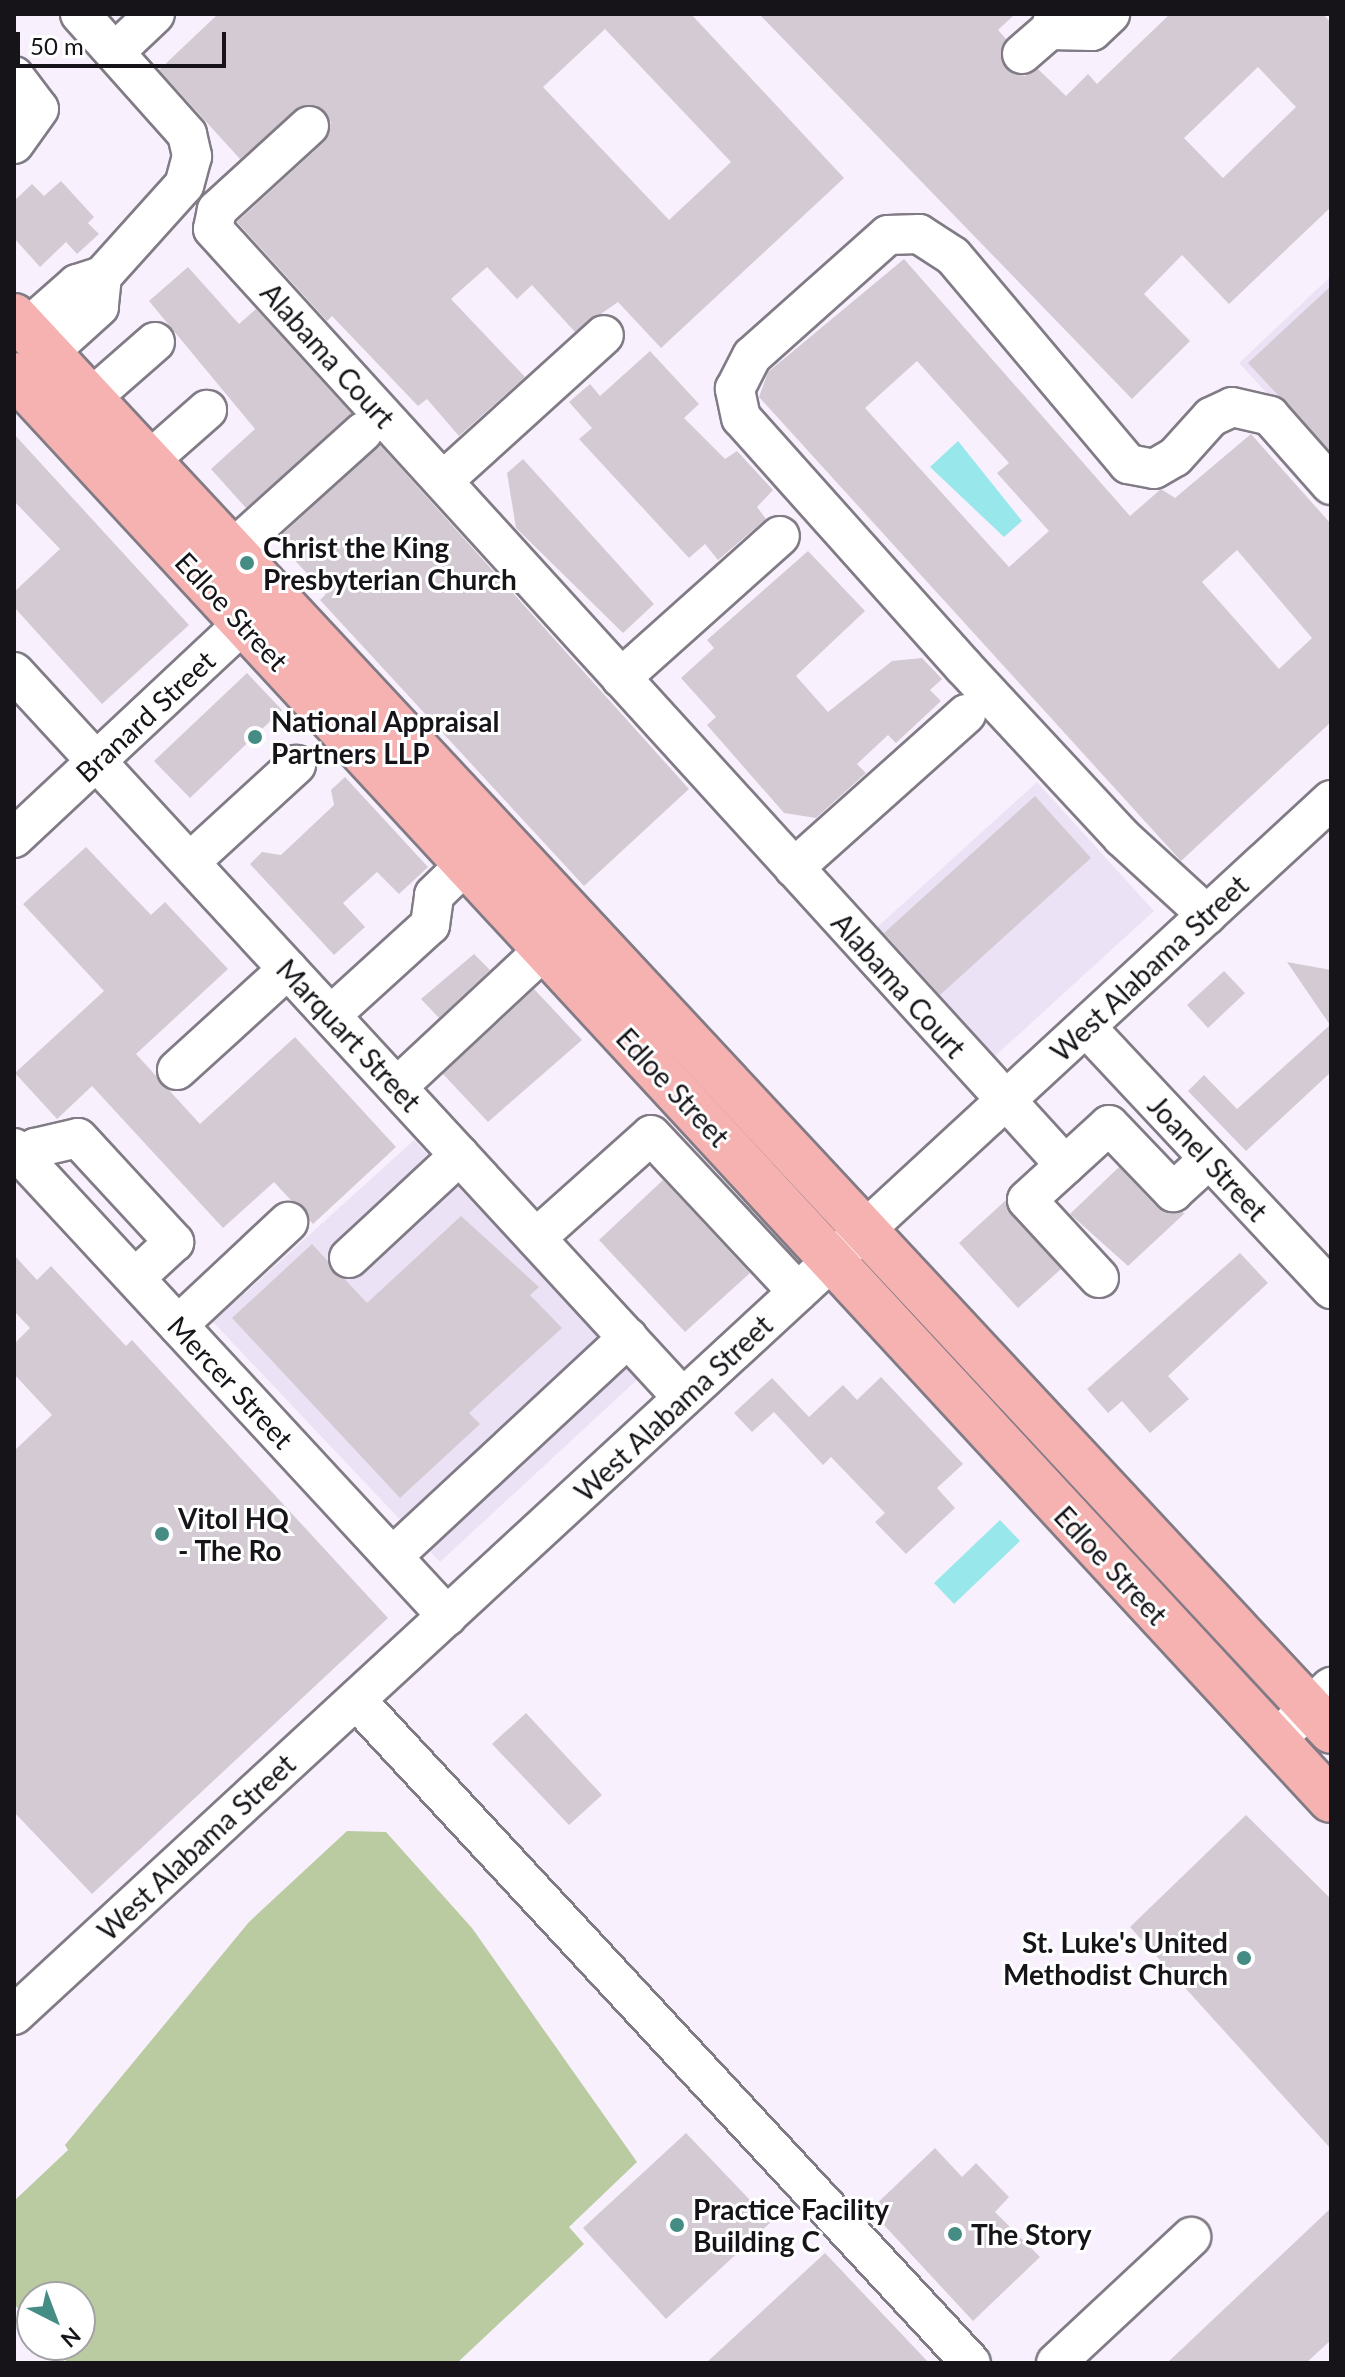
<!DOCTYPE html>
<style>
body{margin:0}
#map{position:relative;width:1345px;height:2377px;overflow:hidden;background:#f8f1fd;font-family:Lato,sans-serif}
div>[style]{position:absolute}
.built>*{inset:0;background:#ece2f5}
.green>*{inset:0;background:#bacba2}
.water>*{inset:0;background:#97e7eb}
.building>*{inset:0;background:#d3cad4}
.roads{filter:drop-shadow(2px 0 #817b86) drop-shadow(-2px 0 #817b86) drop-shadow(0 2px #817b86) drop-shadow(0 -2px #817b86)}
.minor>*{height:38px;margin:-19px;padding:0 19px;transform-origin:19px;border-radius:19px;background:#fff}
.major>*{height:44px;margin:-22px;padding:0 22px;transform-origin:22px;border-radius:22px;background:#f6b2b1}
.dots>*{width:22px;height:22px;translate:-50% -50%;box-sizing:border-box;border:4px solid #fff;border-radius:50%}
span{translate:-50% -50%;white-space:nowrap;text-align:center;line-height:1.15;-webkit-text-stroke:6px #fff;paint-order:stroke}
.street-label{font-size:28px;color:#161418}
.poi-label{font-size:28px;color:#161418;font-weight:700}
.left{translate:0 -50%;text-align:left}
.right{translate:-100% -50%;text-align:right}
.frame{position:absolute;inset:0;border:16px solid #161418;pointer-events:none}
.north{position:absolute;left:16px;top:2281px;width:80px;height:80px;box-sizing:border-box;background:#fff;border:2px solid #a2a1a3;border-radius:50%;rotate:138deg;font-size:22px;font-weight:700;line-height:32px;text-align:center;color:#161418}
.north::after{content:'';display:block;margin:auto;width:28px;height:36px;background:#458c85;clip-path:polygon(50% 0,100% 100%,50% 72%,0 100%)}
.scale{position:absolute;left:16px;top:32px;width:210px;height:36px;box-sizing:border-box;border:4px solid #161418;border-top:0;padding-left:10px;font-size:24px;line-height:28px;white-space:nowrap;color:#161418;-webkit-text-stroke:6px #fff;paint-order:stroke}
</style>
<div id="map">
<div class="built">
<div style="clip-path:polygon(1331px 276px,1331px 463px,1239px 363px)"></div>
<div style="clip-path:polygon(1037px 782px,1154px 911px,994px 1057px,873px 931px)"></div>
<div style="clip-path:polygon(414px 1140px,639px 1378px,440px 1562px,213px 1322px)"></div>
</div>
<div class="green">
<div style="clip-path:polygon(347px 1831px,386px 1832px,472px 1928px,637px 2162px,569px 2227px,584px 2244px,457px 2363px,68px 2363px,52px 2345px,80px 2345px,80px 2297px,32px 2297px,32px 2324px,14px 2304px,14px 2201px,68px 2150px,65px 2145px,249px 1922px)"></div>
</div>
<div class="water">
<div style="clip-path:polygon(958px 441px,1022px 521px,1004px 537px,930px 467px)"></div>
<div style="clip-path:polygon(1000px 1520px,1020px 1541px,954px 1604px,934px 1583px)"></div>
</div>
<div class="building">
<div style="clip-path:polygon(evenodd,218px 14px,691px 14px,844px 178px,661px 348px,618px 302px,575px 332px,532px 285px,517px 299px,487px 267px,451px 299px,525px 377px,459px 436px,427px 399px,418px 406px,332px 316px,327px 321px,237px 222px,324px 142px,331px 122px,316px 105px,304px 105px,240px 159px,159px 70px,218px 14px,605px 29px,731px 162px,669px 220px,543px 87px,605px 29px)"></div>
<div style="clip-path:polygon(evenodd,759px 14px,1015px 14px,998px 30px,1006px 39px,1005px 68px,1025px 76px,1038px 69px,1066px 96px,1088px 74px,1097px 84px,1170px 14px,1323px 14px,1331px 23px,1331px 207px,1229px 304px,1182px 255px,1144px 294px,1190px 341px,1132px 399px,759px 14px,1258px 67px,1296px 107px,1223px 178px,1184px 138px,1258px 67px)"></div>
<div style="clip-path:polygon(61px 181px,94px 217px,88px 223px,99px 234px,77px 254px,66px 242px,40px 267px,14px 238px,14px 201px,32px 184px,44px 196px)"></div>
<div style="clip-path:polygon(evenodd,904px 259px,1130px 516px,1161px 489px,1175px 498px,1251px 434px,1331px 524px,1331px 722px,1181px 861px,759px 397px,768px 372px,904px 259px,917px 361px,1009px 463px,997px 473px,1049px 531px,1009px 567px,865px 408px,917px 361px,904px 259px,1237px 550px,1312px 638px,1279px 669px,1202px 582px,1237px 550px)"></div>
<div style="clip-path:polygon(188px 267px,239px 324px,256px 309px,352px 414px,246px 508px,211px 469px,255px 429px,149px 301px)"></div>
<div style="clip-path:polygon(1331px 286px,1331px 452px,1248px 363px)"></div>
<div style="clip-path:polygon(650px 351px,699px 404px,684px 418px,725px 459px,737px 451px,773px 490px,757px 507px,766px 519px,718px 560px,705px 544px,689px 558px,579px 439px,592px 428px,569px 402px,590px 384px,600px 396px)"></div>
<div style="clip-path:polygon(14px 434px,189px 625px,102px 704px,14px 607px,14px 592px,60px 549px,14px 501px)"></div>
<div style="clip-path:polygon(380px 445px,689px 789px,584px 886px,320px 600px,326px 594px,276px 540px)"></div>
<div style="clip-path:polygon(523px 459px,654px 604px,623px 633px,516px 528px,507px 473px)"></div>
<div style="clip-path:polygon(808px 551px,865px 611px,796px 676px,828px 712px,892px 661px,922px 658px,942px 679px,930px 690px,941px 701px,896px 743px,888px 735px,857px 764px,866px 773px,816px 818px,784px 813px,707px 725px,716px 717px,681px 678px,714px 648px,707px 640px)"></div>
<div style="clip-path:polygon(247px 673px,282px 710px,190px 798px,154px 761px)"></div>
<div style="clip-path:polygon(345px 777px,428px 867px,399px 894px,377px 872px,343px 903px,365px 927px,334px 955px,250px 864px,262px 852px,281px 855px,334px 805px,331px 790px)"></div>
<div style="clip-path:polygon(1035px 796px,1091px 858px,940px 995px,884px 933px)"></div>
<div style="clip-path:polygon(86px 847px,151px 915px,165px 902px,228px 969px,136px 1054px,200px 1124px,295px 1037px,396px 1147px,313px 1224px,274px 1182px,223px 1228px,92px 1086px,57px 1119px,15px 1073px,104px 991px,23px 904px)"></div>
<div style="clip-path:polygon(474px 954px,490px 970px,439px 1018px,421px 999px)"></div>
<div style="clip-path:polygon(1287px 962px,1331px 970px,1331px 1072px,1246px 1151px,1188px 1091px,1204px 1075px,1237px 1109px,1330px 1025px)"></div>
<div style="clip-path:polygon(1224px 971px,1245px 993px,1208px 1028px,1187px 1005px)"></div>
<div style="clip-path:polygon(534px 989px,582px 1040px,488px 1122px,443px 1074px)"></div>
<div style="clip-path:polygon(1119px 1167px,1158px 1208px,1185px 1213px,1128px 1266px,1070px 1214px)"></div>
<div style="clip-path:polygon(663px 1180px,750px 1273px,685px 1332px,599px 1240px)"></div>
<div style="clip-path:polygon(1006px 1200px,1061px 1269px,1018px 1308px,959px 1243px)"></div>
<div style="clip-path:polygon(461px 1216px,539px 1287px,530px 1295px,562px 1328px,469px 1413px,480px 1424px,400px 1498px,232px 1318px,312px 1244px,367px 1303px)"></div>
<div style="clip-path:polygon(1240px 1253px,1268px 1283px,1168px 1376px,1189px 1399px,1150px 1433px,1122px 1401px,1108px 1413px,1087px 1389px)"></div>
<div style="clip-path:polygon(14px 1255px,37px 1280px,51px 1266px,126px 1346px,132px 1340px,388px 1618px,92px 1894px,14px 1812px,14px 1451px,52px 1415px,14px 1374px,14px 1344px,30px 1328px,14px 1311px)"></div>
<div style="clip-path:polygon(881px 1377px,963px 1464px,937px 1488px,955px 1508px,906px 1554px,875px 1522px,885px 1513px,831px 1457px,823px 1465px,774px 1412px,752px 1432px,734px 1413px,772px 1378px,809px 1417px,843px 1385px,857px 1400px)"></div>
<div style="clip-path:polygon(526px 1713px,602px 1795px,569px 1825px,492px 1744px)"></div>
<div style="clip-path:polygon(1246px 1815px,1331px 1899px,1331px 2149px,1130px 1927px)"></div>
<div style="clip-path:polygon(686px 2133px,771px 2222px,666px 2319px,583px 2228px)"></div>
<div style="clip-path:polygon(935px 2148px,962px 2177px,976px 2163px,1009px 2197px,995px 2212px,1040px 2257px,973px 2321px,870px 2210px)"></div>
<div style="clip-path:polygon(1331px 2208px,1331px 2340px,1306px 2363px,1167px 2363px)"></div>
<div style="clip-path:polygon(825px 2253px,929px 2363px,706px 2363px)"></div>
</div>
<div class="roads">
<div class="minor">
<div style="left:80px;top:14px;width:161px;rotate:48.3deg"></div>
<div style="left:187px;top:134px;width:23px;rotate:77deg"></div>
<div style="left:192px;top:156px;width:30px;rotate:105deg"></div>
<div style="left:184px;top:185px;width:122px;rotate:132deg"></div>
<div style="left:1050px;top:30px;width:42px;rotate:1.4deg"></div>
<div style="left:1092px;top:31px;width:25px;rotate:-43deg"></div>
<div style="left:115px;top:52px;width:55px;rotate:-43.5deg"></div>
<div style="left:1022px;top:54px;width:37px;rotate:-41deg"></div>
<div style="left:1050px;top:30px;width:17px;rotate:-73deg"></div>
<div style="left:14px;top:76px;width:41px;rotate:52.9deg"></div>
<div style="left:39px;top:109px;width:43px;rotate:125.5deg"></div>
<div style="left:309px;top:126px;width:125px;rotate:137.6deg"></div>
<div style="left:217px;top:210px;width:19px;rotate:102deg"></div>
<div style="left:213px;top:229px;width:1266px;rotate:47.69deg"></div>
<div style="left:26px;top:329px;width:68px;rotate:-41.4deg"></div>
<div style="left:77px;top:284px;width:26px;rotate:-18deg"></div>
<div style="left:102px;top:276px;width:31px;rotate:96deg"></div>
<div style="left:99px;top:307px;width:67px;rotate:138deg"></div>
<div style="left:91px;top:398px;width:85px;rotate:-41.2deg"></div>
<div style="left:150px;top:460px;width:76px;rotate:-41.3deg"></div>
<div style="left:443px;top:481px;width:217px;rotate:-42.2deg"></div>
<div style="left:233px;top:549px;width:175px;rotate:-42deg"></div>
<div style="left:14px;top:672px;width:987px;rotate:47.34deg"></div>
<div style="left:621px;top:678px;width:213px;rotate:-41.8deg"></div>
<div style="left:14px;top:838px;width:345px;rotate:-43.1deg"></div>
<div style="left:190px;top:862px;width:144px;rotate:-42.5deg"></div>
<div style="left:794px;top:868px;width:231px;rotate:-41.8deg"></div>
<div style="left:1207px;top:915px;width:115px;rotate:-137.5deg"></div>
<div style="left:1122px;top:837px;width:232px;rotate:-132.9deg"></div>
<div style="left:964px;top:667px;width:334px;rotate:-131.8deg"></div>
<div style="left:741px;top:418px;width:30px;rotate:-102deg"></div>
<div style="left:735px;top:389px;width:37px;rotate:-63deg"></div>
<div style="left:752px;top:356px;width:182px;rotate:-41.7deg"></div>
<div style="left:888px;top:235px;width:31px;rotate:-2deg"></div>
<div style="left:919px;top:234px;width:40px;rotate:32.9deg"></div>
<div style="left:953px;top:256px;width:272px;rotate:49.9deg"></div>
<div style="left:1128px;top:464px;width:26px;rotate:11deg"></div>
<div style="left:1154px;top:469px;width:24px;rotate:-30deg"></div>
<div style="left:1175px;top:457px;width:54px;rotate:-48deg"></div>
<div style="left:1211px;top:417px;width:23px;rotate:-25deg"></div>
<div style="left:1232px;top:407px;width:39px;rotate:13deg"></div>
<div style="left:1270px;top:416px;width:92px;rotate:48.5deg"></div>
<div style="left:331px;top:1015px;width:134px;rotate:-42.3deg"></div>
<div style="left:430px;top:925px;width:30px;rotate:-82deg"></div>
<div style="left:434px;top:895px;width:45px;rotate:-44.1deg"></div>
<div style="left:1086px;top:1027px;width:359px;rotate:46.9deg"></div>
<div style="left:177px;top:1070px;width:150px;rotate:-42.3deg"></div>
<div style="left:397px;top:1087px;width:202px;rotate:-43deg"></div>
<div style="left:14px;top:1148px;width:638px;rotate:47.22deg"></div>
<div style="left:25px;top:1160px;width:16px;rotate:-50deg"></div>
<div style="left:35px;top:1148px;width:44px;rotate:-13.1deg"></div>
<div style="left:78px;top:1138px;width:142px;rotate:47.3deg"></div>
<div style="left:174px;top:1242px;width:53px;rotate:137.3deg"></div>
<div style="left:536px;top:1238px;width:154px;rotate:-41.8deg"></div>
<div style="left:651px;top:1135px;width:215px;rotate:46.9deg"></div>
<div style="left:349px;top:1258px;width:151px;rotate:-42.9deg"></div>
<div style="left:1099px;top:1278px;width:106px;rotate:-132.7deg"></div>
<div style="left:1027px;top:1200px;width:111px;rotate:-42.4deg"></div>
<div style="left:1109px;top:1125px;width:93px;rotate:46.3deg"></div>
<div style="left:1173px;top:1192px;width:49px;rotate:-42.5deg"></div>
<div style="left:178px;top:1325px;width:151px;rotate:-43.1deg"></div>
<div style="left:393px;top:1556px;width:321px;rotate:-42.9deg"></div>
<div style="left:356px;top:1700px;width:904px;rotate:47.15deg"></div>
<div style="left:1287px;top:1729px;width:61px;rotate:-43.7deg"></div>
<div style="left:14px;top:2015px;width:1792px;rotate:-42.69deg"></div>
<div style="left:1056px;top:2363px;width:185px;rotate:-43deg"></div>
</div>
<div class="major">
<div style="left:14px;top:316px;width:1933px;rotate:47.05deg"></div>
<div style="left:14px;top:375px;width:1940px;rotate:47.26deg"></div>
</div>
</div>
<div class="dots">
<div style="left:247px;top:563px;background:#458c85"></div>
<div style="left:255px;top:737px;background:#458c85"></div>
<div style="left:162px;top:1534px;background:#458c85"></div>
<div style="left:1244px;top:1958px;background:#458c85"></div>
<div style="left:677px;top:2225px;background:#458c85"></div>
<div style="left:955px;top:2234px;background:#458c85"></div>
</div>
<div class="street-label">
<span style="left:328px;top:355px;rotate:48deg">Alabama Court</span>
<span style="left:232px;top:611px;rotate:47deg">Edloe Street</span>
<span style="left:145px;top:716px;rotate:-43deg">Branard Street</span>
<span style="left:1149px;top:968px;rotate:-43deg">West Alabama Street</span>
<span style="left:899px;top:985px;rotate:48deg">Alabama Court</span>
<span style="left:349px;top:1035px;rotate:47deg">Marquart Street</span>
<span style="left:673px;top:1087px;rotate:47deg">Edloe Street</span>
<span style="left:1208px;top:1158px;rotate:47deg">Joanel Street</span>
<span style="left:231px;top:1382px;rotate:47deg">Mercer Street</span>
<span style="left:673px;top:1408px;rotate:-43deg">West Alabama Street</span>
<span style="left:1111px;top:1565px;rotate:47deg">Edloe Street</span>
<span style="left:196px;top:1847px;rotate:-43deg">West Alabama Street</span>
</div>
<div class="poi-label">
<span class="left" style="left:263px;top:563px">Christ the King<br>Presbyterian Church</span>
<span class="left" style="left:271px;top:737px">National Appraisal<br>Partners LLP</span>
<span class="left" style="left:178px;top:1534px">Vitol HQ<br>- The Ro</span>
<span class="right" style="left:1228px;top:1958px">St. Luke's United<br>Methodist Church</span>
<span class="left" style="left:693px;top:2225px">Practice Facility<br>Building C</span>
<span class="left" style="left:971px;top:2234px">The Story</span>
</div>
<div class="frame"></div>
<div class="north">N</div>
<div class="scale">50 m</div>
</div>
